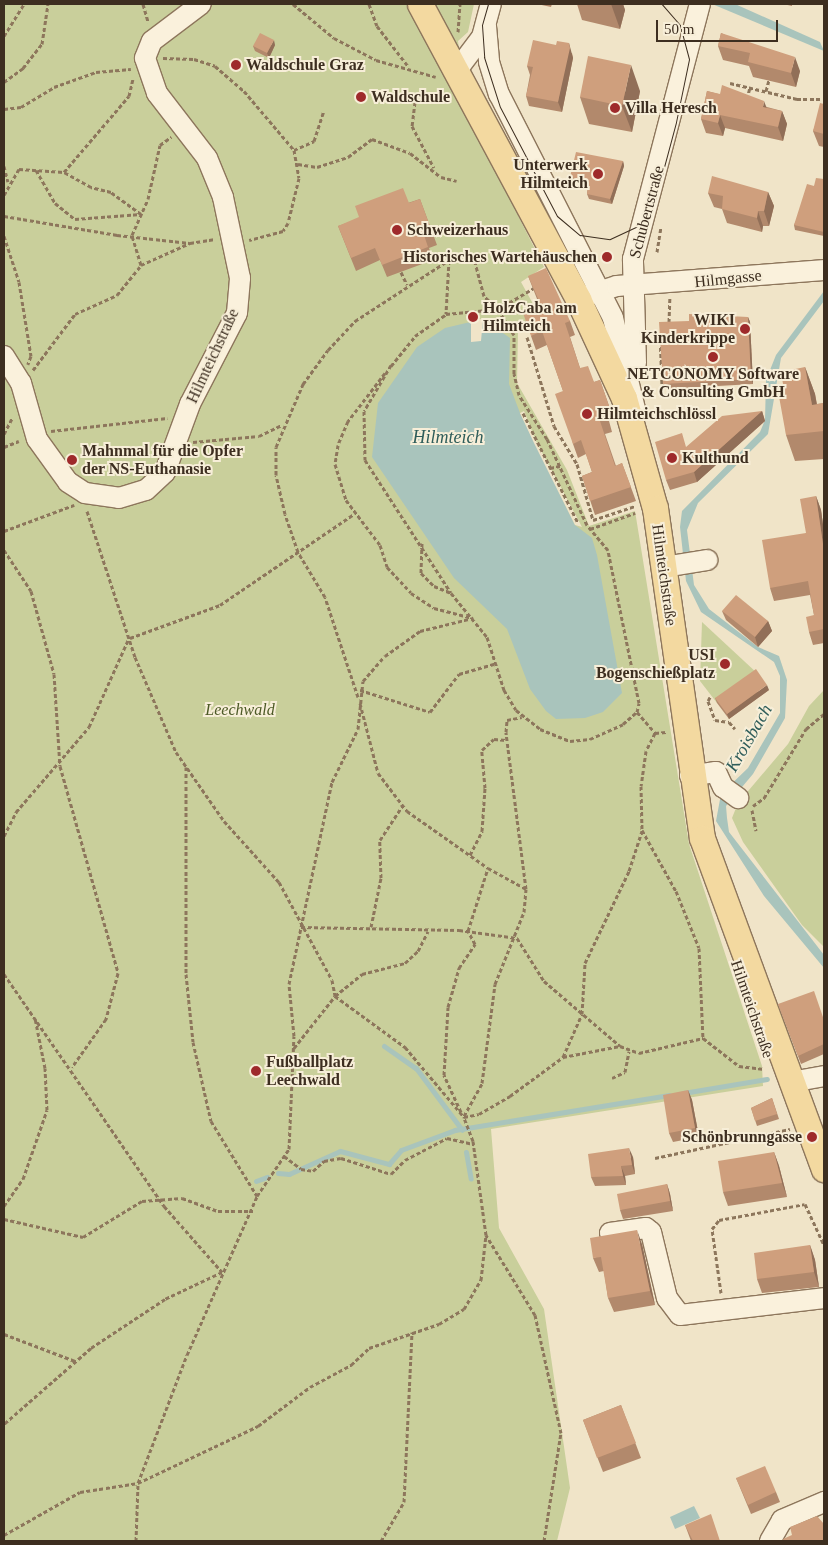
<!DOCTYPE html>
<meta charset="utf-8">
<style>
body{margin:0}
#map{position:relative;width:828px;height:1545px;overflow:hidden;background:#f0e4c8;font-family:Georgia,serif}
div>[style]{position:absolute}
.green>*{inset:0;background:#c9cf9b}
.water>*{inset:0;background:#a9c4bc}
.pier>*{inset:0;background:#f0e4c8}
.stream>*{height:5px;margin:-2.5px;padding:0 2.5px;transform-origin:2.5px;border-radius:2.5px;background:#a9c4bc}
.path>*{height:3px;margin-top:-1.5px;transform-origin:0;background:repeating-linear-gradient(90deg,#8d765c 0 4px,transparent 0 6.5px)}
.roads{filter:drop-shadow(1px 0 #8d765c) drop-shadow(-1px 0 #8d765c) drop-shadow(0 1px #8d765c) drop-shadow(0 -1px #8d765c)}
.minor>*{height:20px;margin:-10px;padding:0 10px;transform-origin:10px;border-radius:10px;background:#faf1dc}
.major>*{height:25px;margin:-12.5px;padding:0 12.5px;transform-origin:12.5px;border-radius:12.5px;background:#f3d9a0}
.tram>*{height:1px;margin:-0.5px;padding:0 0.5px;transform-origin:0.5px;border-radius:0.5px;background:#3d2e20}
.wall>*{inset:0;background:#b2896c}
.shaded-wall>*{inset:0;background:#916f58}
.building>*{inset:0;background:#cf9f7d}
.dots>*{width:14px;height:14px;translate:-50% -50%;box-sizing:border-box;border:2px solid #f7eed8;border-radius:50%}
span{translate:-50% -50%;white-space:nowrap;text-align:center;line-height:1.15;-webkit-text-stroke:4px #f7eed8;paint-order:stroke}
.poi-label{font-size:16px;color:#3d2e20;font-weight:700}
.left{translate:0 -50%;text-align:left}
.right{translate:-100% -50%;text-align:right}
.street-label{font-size:16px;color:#3d2e20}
.park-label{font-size:16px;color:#4d5a26;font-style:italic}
.water-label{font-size:18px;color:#2f5d5a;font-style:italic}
.frame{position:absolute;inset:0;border:5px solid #3d2e20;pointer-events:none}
.scale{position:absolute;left:656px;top:20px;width:122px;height:22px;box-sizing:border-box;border:2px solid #3d2e20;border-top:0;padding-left:6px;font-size:15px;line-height:18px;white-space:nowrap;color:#3d2e20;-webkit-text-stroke:4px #f7eed8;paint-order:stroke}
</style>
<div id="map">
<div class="green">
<div style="clip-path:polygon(4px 4px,474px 4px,468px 32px,458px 41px,468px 116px,544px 267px,521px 282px,538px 313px,518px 331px,517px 383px,567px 470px,589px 526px,635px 511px,689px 844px,762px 1066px,763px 1086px,491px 1129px,499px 1228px,544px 1309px,570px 1488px,557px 1541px,4px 1541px)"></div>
<div style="clip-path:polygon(702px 622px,758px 674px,717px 703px,700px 681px)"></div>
<div style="clip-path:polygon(824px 690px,824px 947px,802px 925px,743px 842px,732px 818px,738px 803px,788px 744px,809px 706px)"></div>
</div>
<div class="water">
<div style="clip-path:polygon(712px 4px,735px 4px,820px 42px,824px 51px)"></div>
<div style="clip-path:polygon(824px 291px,824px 301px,781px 358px,768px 434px,698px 503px,687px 530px,694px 585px,709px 609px,758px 647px,779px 656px,787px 680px,785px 718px,753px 774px,726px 806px,727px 818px,729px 832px,824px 955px,824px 968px,764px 896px,716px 821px,721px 794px,748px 768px,780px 713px,780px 676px,774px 662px,701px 612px,686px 581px,680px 527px,682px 511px,760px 432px,765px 420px,766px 380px,776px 355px)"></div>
<div style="clip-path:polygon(483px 319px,510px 338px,509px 384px,520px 413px,575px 525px,592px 538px,597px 555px,622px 693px,603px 712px,585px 718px,556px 719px,546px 711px,530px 689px,507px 629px,454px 578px,372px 457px,378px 403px,417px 347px,445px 328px)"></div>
<div style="clip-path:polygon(694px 1506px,700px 1518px,675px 1529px,670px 1517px)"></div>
</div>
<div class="pier">
<div style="clip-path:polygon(483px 319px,481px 341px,471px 342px,471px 320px)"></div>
<div style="clip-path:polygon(524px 411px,536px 441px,582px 527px,575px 525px,534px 443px,520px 413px)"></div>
</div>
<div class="stream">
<div style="left:384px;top:1046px;width:39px;rotate:35deg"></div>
<div style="left:416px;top:1068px;width:77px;rotate:53.4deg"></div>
<div style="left:683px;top:1093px;width:85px;rotate:-9.5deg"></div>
<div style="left:466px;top:1152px;width:27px;rotate:80deg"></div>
<div style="left:278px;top:1173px;width:11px;rotate:5deg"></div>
<div style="left:289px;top:1174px;width:56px;rotate:-24.3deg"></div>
<div style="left:340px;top:1151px;width:51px;rotate:14.9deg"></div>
<div style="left:389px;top:1164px;width:18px;rotate:-49deg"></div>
<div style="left:401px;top:1150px;width:58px;rotate:-20.3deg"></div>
<div style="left:455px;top:1130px;width:217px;rotate:-9.3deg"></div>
<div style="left:256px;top:1181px;width:12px;rotate:-20deg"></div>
</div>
<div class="path">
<div style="left:143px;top:4px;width:19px;rotate:74deg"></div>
<div style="left:293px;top:4px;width:53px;rotate:39.7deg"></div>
<div style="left:334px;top:38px;width:47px;rotate:27.6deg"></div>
<div style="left:376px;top:60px;width:62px;rotate:15.8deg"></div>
<div style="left:369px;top:4px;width:23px;rotate:70deg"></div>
<div style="left:377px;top:26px;width:51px;rotate:52.2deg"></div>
<div style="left:458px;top:32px;width:28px;rotate:-86deg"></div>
<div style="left:4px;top:36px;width:38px;rotate:-58deg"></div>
<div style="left:163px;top:58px;width:31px;rotate:2deg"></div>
<div style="left:194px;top:59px;width:22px;rotate:18deg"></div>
<div style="left:215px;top:66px;width:38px;rotate:41deg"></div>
<div style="left:244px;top:91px;width:77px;rotate:49.7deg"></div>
<div style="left:294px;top:150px;width:28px;rotate:80deg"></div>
<div style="left:299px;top:178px;width:46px;rotate:103.7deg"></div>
<div style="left:288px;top:223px;width:9px;rotate:122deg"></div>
<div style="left:283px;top:231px;width:35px;rotate:165deg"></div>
<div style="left:4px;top:82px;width:24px;rotate:-36deg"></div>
<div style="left:23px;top:68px;width:31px;rotate:-52deg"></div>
<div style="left:42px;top:44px;width:40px;rotate:-81.5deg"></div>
<div style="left:730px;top:83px;width:69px;rotate:13.4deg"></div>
<div style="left:797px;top:99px;width:27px"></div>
<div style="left:766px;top:91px;width:11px;rotate:-75deg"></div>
<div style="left:747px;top:99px;width:12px;rotate:-76deg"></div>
<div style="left:415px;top:102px;width:24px;rotate:97deg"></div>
<div style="left:412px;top:126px;width:47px;rotate:62.4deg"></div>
<div style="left:4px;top:109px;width:17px;rotate:-7deg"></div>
<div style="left:21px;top:107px;width:39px;rotate:-31deg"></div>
<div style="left:54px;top:87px;width:45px;rotate:-19.7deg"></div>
<div style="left:96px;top:72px;width:35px;rotate:-5deg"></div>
<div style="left:294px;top:150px;width:22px;rotate:-24deg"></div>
<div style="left:314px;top:141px;width:32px;rotate:-72deg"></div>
<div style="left:298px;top:164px;width:19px;rotate:9deg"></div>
<div style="left:317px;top:167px;width:33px;rotate:-18deg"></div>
<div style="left:348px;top:157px;width:30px;rotate:-37deg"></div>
<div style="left:372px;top:139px;width:40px;rotate:20.2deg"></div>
<div style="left:410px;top:153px;width:39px;rotate:38deg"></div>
<div style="left:441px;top:177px;width:16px;rotate:14deg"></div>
<div style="left:4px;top:166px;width:16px;rotate:76deg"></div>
<div style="left:36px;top:170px;width:38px;rotate:60deg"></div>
<div style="left:55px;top:203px;width:26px;rotate:39deg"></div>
<div style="left:75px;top:219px;width:66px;rotate:-4.3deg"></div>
<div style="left:141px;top:214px;width:37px;rotate:-144deg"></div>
<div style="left:111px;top:192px;width:21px;rotate:-166deg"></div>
<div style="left:91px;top:187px;width:31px;rotate:-151deg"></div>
<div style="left:4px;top:195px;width:30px;rotate:-60deg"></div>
<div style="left:19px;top:169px;width:45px;rotate:3.8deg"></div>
<div style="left:64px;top:172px;width:100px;rotate:-49.5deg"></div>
<div style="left:129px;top:96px;width:17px;rotate:-77deg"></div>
<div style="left:4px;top:216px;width:115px;rotate:9.5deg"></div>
<div style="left:117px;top:235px;width:73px;rotate:6.3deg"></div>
<div style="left:190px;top:243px;width:24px;rotate:-9deg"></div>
<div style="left:4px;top:236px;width:48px;rotate:71.9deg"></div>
<div style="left:19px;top:282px;width:75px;rotate:80.8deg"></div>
<div style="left:31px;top:356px;width:9px;rotate:111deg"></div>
<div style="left:657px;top:252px;width:24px;rotate:-81deg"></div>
<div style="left:141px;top:265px;width:31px;rotate:-107deg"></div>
<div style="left:132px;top:235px;width:39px;rotate:-66deg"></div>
<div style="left:148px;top:199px;width:55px;rotate:-77.5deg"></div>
<div style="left:160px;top:145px;width:14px;rotate:-36deg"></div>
<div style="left:401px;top:272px;width:14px;rotate:65deg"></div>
<div style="left:669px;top:322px;width:24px;rotate:-88deg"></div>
<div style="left:510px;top:328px;width:21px;rotate:-19deg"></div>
<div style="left:660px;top:334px;width:52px;rotate:87.8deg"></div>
<div style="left:527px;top:337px;width:93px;rotate:73.1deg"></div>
<div style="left:554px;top:426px;width:44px;rotate:58.8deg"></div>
<div style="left:577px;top:464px;width:58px;rotate:74.1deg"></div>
<div style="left:593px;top:520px;width:44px;rotate:-18.4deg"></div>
<div style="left:391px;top:365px;width:53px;rotate:120.4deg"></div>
<div style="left:364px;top:411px;width:49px;rotate:88.8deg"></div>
<div style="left:365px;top:460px;width:158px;rotate:57.1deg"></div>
<div style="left:451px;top:593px;width:57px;rotate:50.7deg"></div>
<div style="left:487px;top:637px;width:56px;rotate:72.2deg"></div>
<div style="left:504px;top:690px;width:23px;rotate:59deg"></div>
<div style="left:516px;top:710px;width:31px;rotate:38deg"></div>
<div style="left:540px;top:729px;width:32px;rotate:22deg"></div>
<div style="left:570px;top:741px;width:20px;rotate:-6deg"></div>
<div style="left:590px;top:739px;width:36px;rotate:-24deg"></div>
<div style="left:623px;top:724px;width:18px;rotate:-41deg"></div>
<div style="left:637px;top:712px;width:9px;rotate:-77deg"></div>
<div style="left:639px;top:703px;width:156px;rotate:-101.5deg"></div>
<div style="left:608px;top:550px;width:33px;rotate:-130deg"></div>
<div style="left:587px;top:525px;width:95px;rotate:-114.9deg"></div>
<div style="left:547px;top:439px;width:52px;rotate:-122.5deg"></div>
<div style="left:519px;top:395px;width:22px;rotate:-103deg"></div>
<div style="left:514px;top:374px;width:39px;rotate:-90deg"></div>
<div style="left:514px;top:335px;width:31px;rotate:-122deg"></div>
<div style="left:498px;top:309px;width:19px;rotate:-137deg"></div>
<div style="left:484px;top:296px;width:34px;rotate:-105deg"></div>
<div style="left:391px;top:366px;width:38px;rotate:-51deg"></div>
<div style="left:415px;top:336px;width:38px;rotate:-35deg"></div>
<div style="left:446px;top:314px;width:52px;rotate:-5.5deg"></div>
<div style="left:498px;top:309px;width:42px;rotate:-30.3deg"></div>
<div style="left:33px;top:370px;width:70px;rotate:-53.1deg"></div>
<div style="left:75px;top:314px;width:46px;rotate:-24.3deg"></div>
<div style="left:117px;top:295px;width:38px;rotate:-51deg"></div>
<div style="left:141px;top:265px;width:54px;rotate:-24.2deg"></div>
<div style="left:385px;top:373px;width:61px;rotate:127.6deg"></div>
<div style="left:348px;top:421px;width:26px;rotate:113deg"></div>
<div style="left:338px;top:445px;width:19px;rotate:99deg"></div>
<div style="left:335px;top:464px;width:38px;rotate:73deg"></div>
<div style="left:346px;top:500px;width:56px;rotate:52.9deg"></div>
<div style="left:380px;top:545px;width:23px;rotate:72deg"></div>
<div style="left:387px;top:567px;width:35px;rotate:47deg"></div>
<div style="left:411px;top:593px;width:27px;rotate:33deg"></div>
<div style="left:434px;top:608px;width:40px;rotate:14.4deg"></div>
<div style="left:523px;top:413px;width:123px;rotate:63.4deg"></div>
<div style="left:51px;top:431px;width:117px;rotate:-6.4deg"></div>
<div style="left:4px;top:434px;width:18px;rotate:-63deg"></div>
<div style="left:193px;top:442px;width:66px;rotate:-5.2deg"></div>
<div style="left:259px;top:436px;width:25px;rotate:-26deg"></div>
<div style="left:4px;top:447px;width:16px;rotate:-22deg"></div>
<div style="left:550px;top:468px;width:10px;rotate:-11deg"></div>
<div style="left:87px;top:511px;width:154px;rotate:71.8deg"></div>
<div style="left:135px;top:657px;width:103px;rotate:66.7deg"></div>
<div style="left:176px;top:752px;width:84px;rotate:55.2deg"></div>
<div style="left:224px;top:821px;width:82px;rotate:48deg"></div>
<div style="left:279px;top:882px;width:111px;rotate:61.6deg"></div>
<div style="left:332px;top:980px;width:16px;rotate:79deg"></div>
<div style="left:335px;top:996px;width:87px;rotate:36.1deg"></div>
<div style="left:405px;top:1047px;width:92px;rotate:49.9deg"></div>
<div style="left:590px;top:529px;width:48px;rotate:-19.6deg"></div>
<div style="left:4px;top:531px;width:75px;rotate:-20.4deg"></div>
<div style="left:422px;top:543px;width:30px;rotate:92deg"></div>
<div style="left:421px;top:573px;width:18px;rotate:45deg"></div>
<div style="left:434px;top:586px;width:18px;rotate:22deg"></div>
<div style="left:4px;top:550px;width:49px;rotate:56.6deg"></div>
<div style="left:31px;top:591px;width:86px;rotate:74.5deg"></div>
<div style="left:54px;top:674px;width:92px;rotate:86.3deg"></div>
<div style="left:60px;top:766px;width:215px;rotate:74.3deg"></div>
<div style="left:118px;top:973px;width:48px;rotate:104.6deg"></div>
<div style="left:106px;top:1019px;width:59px;rotate:125.3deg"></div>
<div style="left:130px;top:638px;width:96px;rotate:-20.1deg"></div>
<div style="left:220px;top:605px;width:162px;rotate:-34.2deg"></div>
<div style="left:360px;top:690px;width:73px;rotate:17.4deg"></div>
<div style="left:430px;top:712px;width:48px;rotate:-52.7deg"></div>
<div style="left:459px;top:674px;width:37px;rotate:-16deg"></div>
<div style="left:358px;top:697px;width:105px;rotate:-108.3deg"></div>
<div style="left:325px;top:597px;width:52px;rotate:-121deg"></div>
<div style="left:298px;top:552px;width:40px;rotate:-108.9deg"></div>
<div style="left:285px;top:514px;width:40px;rotate:-103deg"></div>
<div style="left:276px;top:475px;width:28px;rotate:-90deg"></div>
<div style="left:276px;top:447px;width:69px;rotate:-66.8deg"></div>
<div style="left:303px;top:384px;width:42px;rotate:-53.7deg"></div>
<div style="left:328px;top:350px;width:40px;rotate:-47deg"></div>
<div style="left:355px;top:321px;width:112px;rotate:-33deg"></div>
<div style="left:449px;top:260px;width:54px;rotate:93.2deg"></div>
<div style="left:710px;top:697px;width:4px;rotate:117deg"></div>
<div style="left:708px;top:701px;width:20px;rotate:70deg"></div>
<div style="left:715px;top:720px;width:14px;rotate:8deg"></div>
<div style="left:729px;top:722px;width:9px;rotate:49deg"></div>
<div style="left:360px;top:703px;width:72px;rotate:75.6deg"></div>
<div style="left:378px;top:773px;width:48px;rotate:52.7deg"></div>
<div style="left:407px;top:811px;width:99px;rotate:35.1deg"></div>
<div style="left:488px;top:868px;width:43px;rotate:28.9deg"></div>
<div style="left:637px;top:712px;width:28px;rotate:49deg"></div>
<div style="left:655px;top:733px;width:20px;rotate:117deg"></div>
<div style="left:646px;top:751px;width:35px;rotate:98deg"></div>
<div style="left:641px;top:786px;width:44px;rotate:88.7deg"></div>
<div style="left:642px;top:830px;width:70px;rotate:60.9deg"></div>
<div style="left:676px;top:891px;width:61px;rotate:68deg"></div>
<div style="left:699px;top:948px;width:90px;rotate:87.5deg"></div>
<div style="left:703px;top:1038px;width:46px;rotate:37.9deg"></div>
<div style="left:739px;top:1066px;width:26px;rotate:7deg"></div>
<div style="left:655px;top:733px;width:11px;rotate:-5deg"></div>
<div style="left:186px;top:767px;width:207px;rotate:90deg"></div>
<div style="left:186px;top:974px;width:68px;rotate:84.1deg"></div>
<div style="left:193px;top:1042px;width:81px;rotate:77.2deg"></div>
<div style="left:211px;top:1121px;width:88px;rotate:58.5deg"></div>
<div style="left:753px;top:806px;width:14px;rotate:-36deg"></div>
<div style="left:764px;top:798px;width:81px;rotate:-58.7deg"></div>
<div style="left:806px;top:729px;width:23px;rotate:-40deg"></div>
<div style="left:752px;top:810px;width:21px;rotate:79deg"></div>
<div style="left:4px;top:836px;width:27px;rotate:-63deg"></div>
<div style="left:16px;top:812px;width:112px;rotate:-49.3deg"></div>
<div style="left:89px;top:727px;width:98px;rotate:-65.8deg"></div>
<div style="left:470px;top:855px;width:27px;rotate:-63deg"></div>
<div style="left:482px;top:831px;width:43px;rotate:-86deg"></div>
<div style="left:485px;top:788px;width:38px;rotate:-95deg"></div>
<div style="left:482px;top:750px;width:16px;rotate:-43deg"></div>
<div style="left:494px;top:739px;width:12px;rotate:5deg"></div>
<div style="left:301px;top:927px;width:158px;rotate:1.1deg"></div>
<div style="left:459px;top:930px;width:59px;rotate:7.9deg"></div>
<div style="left:517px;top:938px;width:51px;rotate:57.9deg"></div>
<div style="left:544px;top:981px;width:100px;rotate:40.5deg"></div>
<div style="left:371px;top:927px;width:50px;rotate:-78.5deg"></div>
<div style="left:381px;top:878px;width:38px;rotate:-92deg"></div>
<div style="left:380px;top:840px;width:42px;rotate:-56.7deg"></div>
<div style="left:4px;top:974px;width:282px;rotate:55.4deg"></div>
<div style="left:164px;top:1206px;width:88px;rotate:48.7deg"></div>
<div style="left:222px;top:1272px;width:63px;rotate:154.7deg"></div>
<div style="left:165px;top:1299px;width:89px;rotate:146.5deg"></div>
<div style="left:91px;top:1348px;width:116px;rotate:138.9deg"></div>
<div style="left:294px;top:1048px;width:66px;rotate:-51.7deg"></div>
<div style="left:335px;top:996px;width:35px;rotate:-39deg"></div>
<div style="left:362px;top:974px;width:44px;rotate:-14.3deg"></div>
<div style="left:405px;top:963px;width:18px;rotate:-43deg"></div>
<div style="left:418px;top:951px;width:22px;rotate:-63deg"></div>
<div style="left:563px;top:1057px;width:47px;rotate:-66.2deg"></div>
<div style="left:582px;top:1014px;width:51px;rotate:-86.6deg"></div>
<div style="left:585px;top:963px;width:102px;rotate:-64.4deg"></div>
<div style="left:629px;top:871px;width:42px;rotate:-72deg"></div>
<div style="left:612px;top:1078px;width:14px;rotate:-25deg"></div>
<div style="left:625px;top:1072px;width:21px;rotate:-79deg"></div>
<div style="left:461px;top:1112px;width:41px;rotate:-114.7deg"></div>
<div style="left:444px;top:1075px;width:68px;rotate:-86.6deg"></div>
<div style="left:448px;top:1007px;width:41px;rotate:-74.2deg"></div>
<div style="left:459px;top:968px;width:29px;rotate:-56deg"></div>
<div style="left:475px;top:944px;width:15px;rotate:-118deg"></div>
<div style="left:468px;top:931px;width:66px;rotate:-72.4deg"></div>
<div style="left:464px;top:1116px;width:38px;rotate:-61deg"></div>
<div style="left:482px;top:1083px;width:100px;rotate:-82.5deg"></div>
<div style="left:495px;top:984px;width:78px;rotate:-68.1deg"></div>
<div style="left:524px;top:912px;width:23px;rotate:-85deg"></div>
<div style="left:526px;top:889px;width:158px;rotate:-97.3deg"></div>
<div style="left:506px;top:732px;width:12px;rotate:-85deg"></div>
<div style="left:507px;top:720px;width:15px;rotate:-11deg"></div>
<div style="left:284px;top:1156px;width:21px;rotate:37deg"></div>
<div style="left:301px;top:1169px;width:12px;rotate:9deg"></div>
<div style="left:313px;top:1171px;width:15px;rotate:-42deg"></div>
<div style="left:324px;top:1161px;width:17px;rotate:-10deg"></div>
<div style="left:341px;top:1158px;width:52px;rotate:17.7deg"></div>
<div style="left:391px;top:1174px;width:20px;rotate:-45deg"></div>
<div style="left:405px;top:1160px;width:47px;rotate:-27.6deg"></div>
<div style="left:447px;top:1138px;width:28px;rotate:13deg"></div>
<div style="left:655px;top:1158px;width:138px;rotate:-12.1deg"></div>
<div style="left:4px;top:1206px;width:33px;rotate:-55deg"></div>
<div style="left:23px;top:1179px;width:73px;rotate:-70.8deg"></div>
<div style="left:47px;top:1110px;width:42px;rotate:-92.7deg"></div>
<div style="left:45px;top:1068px;width:51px;rotate:-101.3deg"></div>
<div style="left:4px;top:1219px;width:81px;rotate:12.8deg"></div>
<div style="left:83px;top:1237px;width:69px;rotate:-31.4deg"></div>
<div style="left:142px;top:1201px;width:40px;rotate:-4.3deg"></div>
<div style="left:182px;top:1198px;width:38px;rotate:20deg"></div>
<div style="left:218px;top:1211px;width:35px"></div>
<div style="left:721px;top:1293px;width:65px;rotate:-98deg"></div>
<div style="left:712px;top:1229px;width:11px;rotate:-52deg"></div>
<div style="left:719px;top:1220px;width:87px;rotate:-10.5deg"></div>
<div style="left:805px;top:1204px;width:45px;rotate:65.1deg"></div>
<div style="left:4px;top:1334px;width:76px;rotate:20.8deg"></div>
<div style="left:4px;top:1535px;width:87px;rotate:-29.5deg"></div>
<div style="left:80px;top:1492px;width:59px;rotate:-8.8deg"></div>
<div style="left:138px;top:1483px;width:133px;rotate:-25.4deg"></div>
<div style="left:258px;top:1426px;width:65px;rotate:-36.9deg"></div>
<div style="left:310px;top:1387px;width:47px;rotate:-28.2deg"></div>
<div style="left:351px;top:1365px;width:25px;rotate:-43deg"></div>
<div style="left:369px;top:1348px;width:74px;rotate:-18.9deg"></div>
<div style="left:439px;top:1324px;width:29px;rotate:-31deg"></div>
<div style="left:464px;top:1309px;width:34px;rotate:-60deg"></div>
<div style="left:481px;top:1280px;width:45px;rotate:-83.7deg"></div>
<div style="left:136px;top:1541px;width:58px;rotate:-88deg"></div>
<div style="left:138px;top:1483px;width:137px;rotate:-69.1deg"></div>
<div style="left:187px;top:1355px;width:174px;rotate:-66.2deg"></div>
<div style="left:257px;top:1196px;width:57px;rotate:-55.8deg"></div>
<div style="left:289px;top:1149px;width:113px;rotate:-87.5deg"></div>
<div style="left:294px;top:1036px;width:52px;rotate:-95.5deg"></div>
<div style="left:289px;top:984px;width:207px;rotate:-78deg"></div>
<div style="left:332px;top:782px;width:59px;rotate:-63.9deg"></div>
<div style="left:358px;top:729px;width:48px;rotate:-84.1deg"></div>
<div style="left:363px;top:681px;width:33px;rotate:-49deg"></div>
<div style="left:385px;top:656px;width:43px;rotate:-35.5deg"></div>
<div style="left:420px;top:631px;width:55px;rotate:-13.8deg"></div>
<div style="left:381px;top:1541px;width:45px;rotate:-59.5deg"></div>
<div style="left:404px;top:1502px;width:170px;rotate:-87.3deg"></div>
<div style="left:544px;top:1541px;width:109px;rotate:-81.1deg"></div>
<div style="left:561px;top:1433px;width:121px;rotate:-102.4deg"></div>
<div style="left:535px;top:1315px;width:94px;rotate:-121.5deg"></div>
<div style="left:486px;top:1235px;width:95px;rotate:-97.9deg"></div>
<div style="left:473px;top:1141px;width:26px;rotate:-111deg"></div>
<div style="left:464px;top:1117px;width:15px;rotate:-11deg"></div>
<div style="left:479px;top:1114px;width:36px;rotate:-30deg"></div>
<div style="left:510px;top:1096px;width:66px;rotate:-36.3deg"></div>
<div style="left:563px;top:1057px;width:58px;rotate:-10.9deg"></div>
<div style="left:620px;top:1046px;width:20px;rotate:20deg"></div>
<div style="left:639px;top:1053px;width:66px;rotate:-13.2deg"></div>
</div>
<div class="roads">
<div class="minor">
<div style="left:486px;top:26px;width:36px;rotate:85deg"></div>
<div style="left:489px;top:62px;width:34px;rotate:73deg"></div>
<div style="left:499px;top:94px;width:251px;rotate:63deg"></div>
<div style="left:613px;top:318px;width:94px;rotate:76.4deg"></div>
<div style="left:457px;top:70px;width:41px;rotate:-52.9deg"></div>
<div style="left:482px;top:37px;width:34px;rotate:-75deg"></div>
<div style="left:589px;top:295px;width:29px;rotate:-18deg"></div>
<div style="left:617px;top:286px;width:208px;rotate:-4.4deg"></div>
<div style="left:4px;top:356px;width:32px;rotate:58deg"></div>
<div style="left:21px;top:383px;width:58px;rotate:74.1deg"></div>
<div style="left:37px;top:439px;width:53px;rotate:54.2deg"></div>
<div style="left:68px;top:482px;width:20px;rotate:33deg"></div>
<div style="left:85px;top:493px;width:34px;rotate:8deg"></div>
<div style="left:119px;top:498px;width:28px;rotate:-17deg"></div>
<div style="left:146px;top:490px;width:26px;rotate:-43deg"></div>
<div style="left:165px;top:472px;width:72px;rotate:-69.8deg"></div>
<div style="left:190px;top:404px;width:102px;rotate:-62.7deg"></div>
<div style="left:237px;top:313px;width:35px;rotate:-85deg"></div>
<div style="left:240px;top:278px;width:83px;rotate:-101.9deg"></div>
<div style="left:223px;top:197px;width:42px;rotate:-112.3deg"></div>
<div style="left:207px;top:158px;width:82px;rotate:-127.6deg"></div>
<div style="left:157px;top:93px;width:37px;rotate:-109deg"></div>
<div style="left:145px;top:58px;width:18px;rotate:-68deg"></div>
<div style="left:152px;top:41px;width:61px;rotate:-37.1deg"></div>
<div style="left:636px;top:363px;width:104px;rotate:-91.7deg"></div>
<div style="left:633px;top:259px;width:264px;rotate:-75.3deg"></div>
<div style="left:664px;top:567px;width:44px;rotate:-9.2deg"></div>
<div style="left:690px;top:776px;width:26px;rotate:-9deg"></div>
<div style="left:716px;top:772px;width:17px;rotate:65deg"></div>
<div style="left:723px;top:787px;width:19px;rotate:36deg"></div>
<div style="left:791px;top:1082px;width:34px;rotate:-10deg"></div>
<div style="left:610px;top:1233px;width:36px;rotate:-8deg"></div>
<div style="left:646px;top:1228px;width:6px;rotate:39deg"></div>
<div style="left:651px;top:1232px;width:68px;rotate:76.4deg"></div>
<div style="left:667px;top:1298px;width:21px;rotate:53deg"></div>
<div style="left:680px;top:1315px;width:145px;rotate:-6.7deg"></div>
<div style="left:770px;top:1541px;width:24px;rotate:-60deg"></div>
<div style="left:782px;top:1520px;width:46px;rotate:-23.2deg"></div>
</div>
<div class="major">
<div style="left:420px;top:4px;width:335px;rotate:61.8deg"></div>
<div style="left:578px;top:299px;width:109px;rotate:65.1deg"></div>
<div style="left:624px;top:398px;width:114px;rotate:74.3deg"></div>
<div style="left:655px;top:508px;width:333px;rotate:81.9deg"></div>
<div style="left:702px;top:838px;width:353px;rotate:69.8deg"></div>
</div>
</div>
<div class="tram">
<div style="left:488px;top:4px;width:22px;rotate:106deg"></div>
<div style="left:482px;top:25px;width:32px;rotate:86deg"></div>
<div style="left:484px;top:57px;width:52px;rotate:72.3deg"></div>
<div style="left:500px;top:107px;width:123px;rotate:62.4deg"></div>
<div style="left:557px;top:216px;width:30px;rotate:40deg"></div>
<div style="left:580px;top:235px;width:30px;rotate:8deg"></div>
<div style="left:610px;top:239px;width:29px;rotate:-25deg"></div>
<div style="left:636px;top:227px;width:25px;rotate:-48deg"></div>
<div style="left:653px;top:208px;width:89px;rotate:-75deg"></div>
<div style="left:676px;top:122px;width:64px;rotate:-78.3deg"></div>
<div style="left:689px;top:59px;width:35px;rotate:-105deg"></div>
<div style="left:680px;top:25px;width:28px;rotate:-131deg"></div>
</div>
<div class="wall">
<div style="clip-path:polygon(537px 4px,552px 4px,551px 7px)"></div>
<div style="clip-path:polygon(577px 4px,623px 4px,625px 10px,620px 29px,582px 20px)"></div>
<div style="clip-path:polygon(783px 4px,792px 4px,792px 6px)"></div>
<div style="clip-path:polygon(721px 33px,800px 71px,796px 87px,753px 77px,749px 66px,723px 60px,718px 46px)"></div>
<div style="clip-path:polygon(275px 45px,269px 58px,255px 51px,253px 46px)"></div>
<div style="clip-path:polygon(572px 53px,573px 58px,562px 112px,529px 106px,526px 96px,530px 75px,527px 66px)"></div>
<div style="clip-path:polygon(640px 91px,632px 132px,589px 124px,580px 97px)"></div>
<div style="clip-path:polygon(707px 91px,782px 111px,787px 124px,783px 141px,725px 128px,723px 136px,706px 133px,701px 119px)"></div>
<div style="clip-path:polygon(824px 104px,824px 147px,819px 146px,813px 131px)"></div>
<div style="clip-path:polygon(623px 161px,624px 166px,612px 204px,589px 199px,587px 194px,588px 186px,572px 182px,570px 177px)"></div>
<div style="clip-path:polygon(824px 179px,824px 236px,795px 230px,794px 225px,814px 186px)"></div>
<div style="clip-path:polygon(768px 192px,774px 206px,769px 226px,763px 226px,762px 232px,727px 223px,722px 209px,714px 207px,708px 193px)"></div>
<div style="clip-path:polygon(420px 199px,437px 245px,429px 248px,433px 260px,387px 277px,380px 260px,356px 271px,338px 226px)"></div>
<div style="clip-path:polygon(528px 276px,570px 321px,575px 335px,570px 337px,580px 368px,594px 382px,600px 380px,614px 420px,609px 421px,612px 432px,605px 434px,616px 466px,622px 463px,636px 501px,595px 515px,582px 476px,592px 472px,586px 454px,578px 458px,573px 444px,563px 391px,547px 345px,536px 350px,531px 336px,539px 304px)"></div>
<div style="clip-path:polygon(748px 317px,750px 322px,753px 384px,665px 389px,663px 384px)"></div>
<div style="clip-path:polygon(805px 367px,815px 394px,817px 404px,824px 403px,824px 459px,795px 461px,786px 435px,784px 390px)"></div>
<div style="clip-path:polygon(762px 411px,765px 421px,697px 482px,670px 490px,666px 480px,687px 447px)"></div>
<div style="clip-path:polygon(816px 496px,821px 510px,824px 532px,824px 643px,813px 645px,809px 632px,814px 615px,810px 595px,774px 601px,770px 588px,806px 533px)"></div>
<div style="clip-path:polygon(722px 611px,768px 621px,772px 631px,758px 647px,726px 620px)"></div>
<div style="clip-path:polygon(769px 690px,729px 719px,717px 703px,715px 698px)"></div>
<div style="clip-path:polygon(778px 1004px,824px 1020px,824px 1054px,801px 1064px)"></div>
<div style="clip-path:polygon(688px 1090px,692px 1100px,699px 1137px,673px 1142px,669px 1133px)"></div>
<div style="clip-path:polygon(772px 1098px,779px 1119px,757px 1126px,751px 1108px)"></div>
<div style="clip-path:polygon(774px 1152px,779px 1166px,787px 1197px,728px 1206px,723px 1192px)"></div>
<div style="clip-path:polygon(633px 1157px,635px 1174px,625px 1176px,626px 1185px,595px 1186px,591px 1177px)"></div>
<div style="clip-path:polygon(667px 1184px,670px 1194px,673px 1211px,623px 1219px,620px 1210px)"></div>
<div style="clip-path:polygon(642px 1244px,655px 1305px,614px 1312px,608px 1298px,604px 1271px,599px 1272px,593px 1258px)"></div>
<div style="clip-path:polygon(810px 1245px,815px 1260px,819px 1287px,762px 1293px,757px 1279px)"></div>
<div style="clip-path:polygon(621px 1405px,641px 1458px,603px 1472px,583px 1420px)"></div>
<div style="clip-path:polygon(736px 1478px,776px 1492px,780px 1502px,751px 1514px)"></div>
<div style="clip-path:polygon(685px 1525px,721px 1541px,691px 1541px)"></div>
</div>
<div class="shaded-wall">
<div style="clip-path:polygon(611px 4px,623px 4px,625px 10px,620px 29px)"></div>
<div style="clip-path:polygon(274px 40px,275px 45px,269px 58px,267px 53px)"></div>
<div style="clip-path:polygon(569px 43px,573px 58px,562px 112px,558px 102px)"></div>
<div style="clip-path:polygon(795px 57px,800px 71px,796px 87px,791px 73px)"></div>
<div style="clip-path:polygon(631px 65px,640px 91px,632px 132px,622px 106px)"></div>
<div style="clip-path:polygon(764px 101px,769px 114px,763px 107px)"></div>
<div style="clip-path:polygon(782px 111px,787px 124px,783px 141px,778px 127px)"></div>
<div style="clip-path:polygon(720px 115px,725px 128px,723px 136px,718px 123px)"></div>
<div style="clip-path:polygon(623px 161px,624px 166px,612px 204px,610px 199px)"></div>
<div style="clip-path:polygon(768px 192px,774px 206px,769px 226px,764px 211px)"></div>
<div style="clip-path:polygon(758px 211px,763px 226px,762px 232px,757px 218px)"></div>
<div style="clip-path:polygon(748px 317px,750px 322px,753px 384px,751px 379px)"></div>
<div style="clip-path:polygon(805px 367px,815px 394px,821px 431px,812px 405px)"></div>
<div style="clip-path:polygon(762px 411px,765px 421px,697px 482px,694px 472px)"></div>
<div style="clip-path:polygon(816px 496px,821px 510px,824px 532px,824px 551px)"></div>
<div style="clip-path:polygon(768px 621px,772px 631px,758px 647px,755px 637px)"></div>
<div style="clip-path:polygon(767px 685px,769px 690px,729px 719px,727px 714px)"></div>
<div style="clip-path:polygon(688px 1090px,692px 1100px,699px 1137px,695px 1128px)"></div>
<div style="clip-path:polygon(629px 1148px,633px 1157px,635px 1174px,632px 1165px)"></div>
<div style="clip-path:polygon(774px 1152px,779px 1166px,787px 1197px,782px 1183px)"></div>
<div style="clip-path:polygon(621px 1166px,625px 1176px,626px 1185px,623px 1176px)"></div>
<div style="clip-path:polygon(667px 1184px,670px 1194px,673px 1211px,670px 1201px)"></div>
<div style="clip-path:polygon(637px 1230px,642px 1244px,655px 1305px,650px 1291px)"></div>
<div style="clip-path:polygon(810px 1245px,815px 1260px,819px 1287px,814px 1272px)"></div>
</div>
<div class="building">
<div style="clip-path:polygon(260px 33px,274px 40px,267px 53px,253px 46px)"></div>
<div style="clip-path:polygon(721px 33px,795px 57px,791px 73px,748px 62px,750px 53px,718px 46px)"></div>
<div style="clip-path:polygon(533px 40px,556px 45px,557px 41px,569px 43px,570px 48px,558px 102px,526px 96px,533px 67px,527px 66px)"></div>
<div style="clip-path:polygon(588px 56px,631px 65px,622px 106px,580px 97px)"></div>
<div style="clip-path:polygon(722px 85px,764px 101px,763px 107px,782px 111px,778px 127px,720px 115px,718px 123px,701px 119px,707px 91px,720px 94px)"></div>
<div style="clip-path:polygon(820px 103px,824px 104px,824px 134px,813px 131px)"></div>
<div style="clip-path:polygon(576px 152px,623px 161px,610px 199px,587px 194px,589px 181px,570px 177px)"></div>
<div style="clip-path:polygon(712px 176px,768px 192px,764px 211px,758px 211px,757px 218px,722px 209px,723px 196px,708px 193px)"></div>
<div style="clip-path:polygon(816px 178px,824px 179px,824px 232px,794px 225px,807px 184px,814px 186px)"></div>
<div style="clip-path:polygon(403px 188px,409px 203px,420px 199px,432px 232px,424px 235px,428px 247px,382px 265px,375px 248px,351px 258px,338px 226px,359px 217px,355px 206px)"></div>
<div style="clip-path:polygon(546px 268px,570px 321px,565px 323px,580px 368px,588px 366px,594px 382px,600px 380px,609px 406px,604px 407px,607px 418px,600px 421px,615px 466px,622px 463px,631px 487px,590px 501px,582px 476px,592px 472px,581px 440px,573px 444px,555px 394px,563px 391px,542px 331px,531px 336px,522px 310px,540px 303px,528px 276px)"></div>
<div style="clip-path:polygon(689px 314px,748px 317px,751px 379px,663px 384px,659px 322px,689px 321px)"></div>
<div style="clip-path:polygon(805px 367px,812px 405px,824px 403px,824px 431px,786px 435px,778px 391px,784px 390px,781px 372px)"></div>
<div style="clip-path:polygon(762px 411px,694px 472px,666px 480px,655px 442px,682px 433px,686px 447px,722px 416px)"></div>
<div style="clip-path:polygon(816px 496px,824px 551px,824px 629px,809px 632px,806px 617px,814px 615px,808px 581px,770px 588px,762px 540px,806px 533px,800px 499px)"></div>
<div style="clip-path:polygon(736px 595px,768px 621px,755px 637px,722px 611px)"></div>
<div style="clip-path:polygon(756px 669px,767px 685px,727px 714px,715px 698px)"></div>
<div style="clip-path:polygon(814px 991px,824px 1020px,824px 1044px,798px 1056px,778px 1004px)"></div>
<div style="clip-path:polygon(688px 1090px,695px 1128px,669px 1133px,663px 1095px)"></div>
<div style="clip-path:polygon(772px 1098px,777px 1114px,755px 1121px,751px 1108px)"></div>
<div style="clip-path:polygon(629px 1148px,632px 1165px,621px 1166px,623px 1176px,591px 1177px,588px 1154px)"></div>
<div style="clip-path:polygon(774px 1152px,782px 1183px,723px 1192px,718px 1161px)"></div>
<div style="clip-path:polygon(667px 1184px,670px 1201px,620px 1210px,617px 1194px)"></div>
<div style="clip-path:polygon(637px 1230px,650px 1291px,608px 1298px,601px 1257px,593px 1258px,590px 1238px)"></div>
<div style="clip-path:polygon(810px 1245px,814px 1272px,757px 1279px,754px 1253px)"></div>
<div style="clip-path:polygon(621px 1405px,636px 1443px,597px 1458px,583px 1420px)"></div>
<div style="clip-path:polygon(765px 1466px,776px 1492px,748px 1505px,736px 1478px)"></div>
<div style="clip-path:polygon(711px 1514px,720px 1541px,693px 1541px,685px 1525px)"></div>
<div style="clip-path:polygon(817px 1516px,824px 1524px,824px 1541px,784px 1541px,783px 1539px,792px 1535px,790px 1527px)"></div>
</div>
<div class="dots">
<div style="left:236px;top:65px;background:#9e2a2b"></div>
<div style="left:361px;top:97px;background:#9e2a2b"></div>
<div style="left:615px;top:108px;background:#9e2a2b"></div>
<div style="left:598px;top:174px;background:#9e2a2b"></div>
<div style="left:397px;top:230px;background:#9e2a2b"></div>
<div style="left:607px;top:257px;background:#9e2a2b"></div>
<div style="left:473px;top:317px;background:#9e2a2b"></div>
<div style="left:745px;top:329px;background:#9e2a2b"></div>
<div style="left:713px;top:357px;background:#9e2a2b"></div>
<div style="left:587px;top:414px;background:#9e2a2b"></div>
<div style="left:672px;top:458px;background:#9e2a2b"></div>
<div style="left:72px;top:460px;background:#9e2a2b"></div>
<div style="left:725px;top:664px;background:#9e2a2b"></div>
<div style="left:256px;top:1071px;background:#9e2a2b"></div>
<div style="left:812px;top:1137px;background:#9e2a2b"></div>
</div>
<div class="poi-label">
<span class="left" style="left:246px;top:65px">Waldschule Graz</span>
<span class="left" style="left:371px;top:97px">Waldschule</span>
<span class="left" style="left:625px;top:108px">Villa Heresch</span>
<span class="right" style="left:588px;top:174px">Unterwerk<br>Hilmteich</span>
<span class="left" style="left:407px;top:230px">Schweizerhaus</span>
<span class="right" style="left:597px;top:257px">Historisches Wartehäuschen</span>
<span class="left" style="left:483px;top:317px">HolzCaba am<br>Hilmteich</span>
<span class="right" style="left:735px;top:329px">WIKI<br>Kinderkrippe</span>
<span style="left:713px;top:383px">NETCONOMY Software<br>&amp; Consulting GmbH</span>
<span class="left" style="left:597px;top:414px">Hilmteichschlössl</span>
<span class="left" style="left:82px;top:460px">Mahnmal für die Opfer<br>der NS-Euthanasie</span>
<span class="left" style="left:682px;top:458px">Kulthund</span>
<span class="right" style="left:715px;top:664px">USI<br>Bogenschießplatz</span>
<span class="left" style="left:266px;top:1071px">Fußballplatz<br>Leechwald</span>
<span class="right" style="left:802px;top:1137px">Schönbrunngasse</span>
</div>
<div class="street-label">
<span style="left:647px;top:212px;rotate:-75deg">Schubertstraße</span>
<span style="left:728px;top:279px;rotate:-6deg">Hilmgasse</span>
<span style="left:213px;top:356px;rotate:-65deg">Hilmteichstraße</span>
<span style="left:664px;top:575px;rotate:82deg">Hilmteichstraße</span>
<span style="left:752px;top:1009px;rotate:71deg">Hilmteichstraße</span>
</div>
<div class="park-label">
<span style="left:240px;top:710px">Leechwald</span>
</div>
<div class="water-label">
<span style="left:448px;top:437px">Hilmteich</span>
<span style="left:749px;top:738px;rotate:-60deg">Kroisbach</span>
</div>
<div class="frame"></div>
<div class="scale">50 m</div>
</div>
